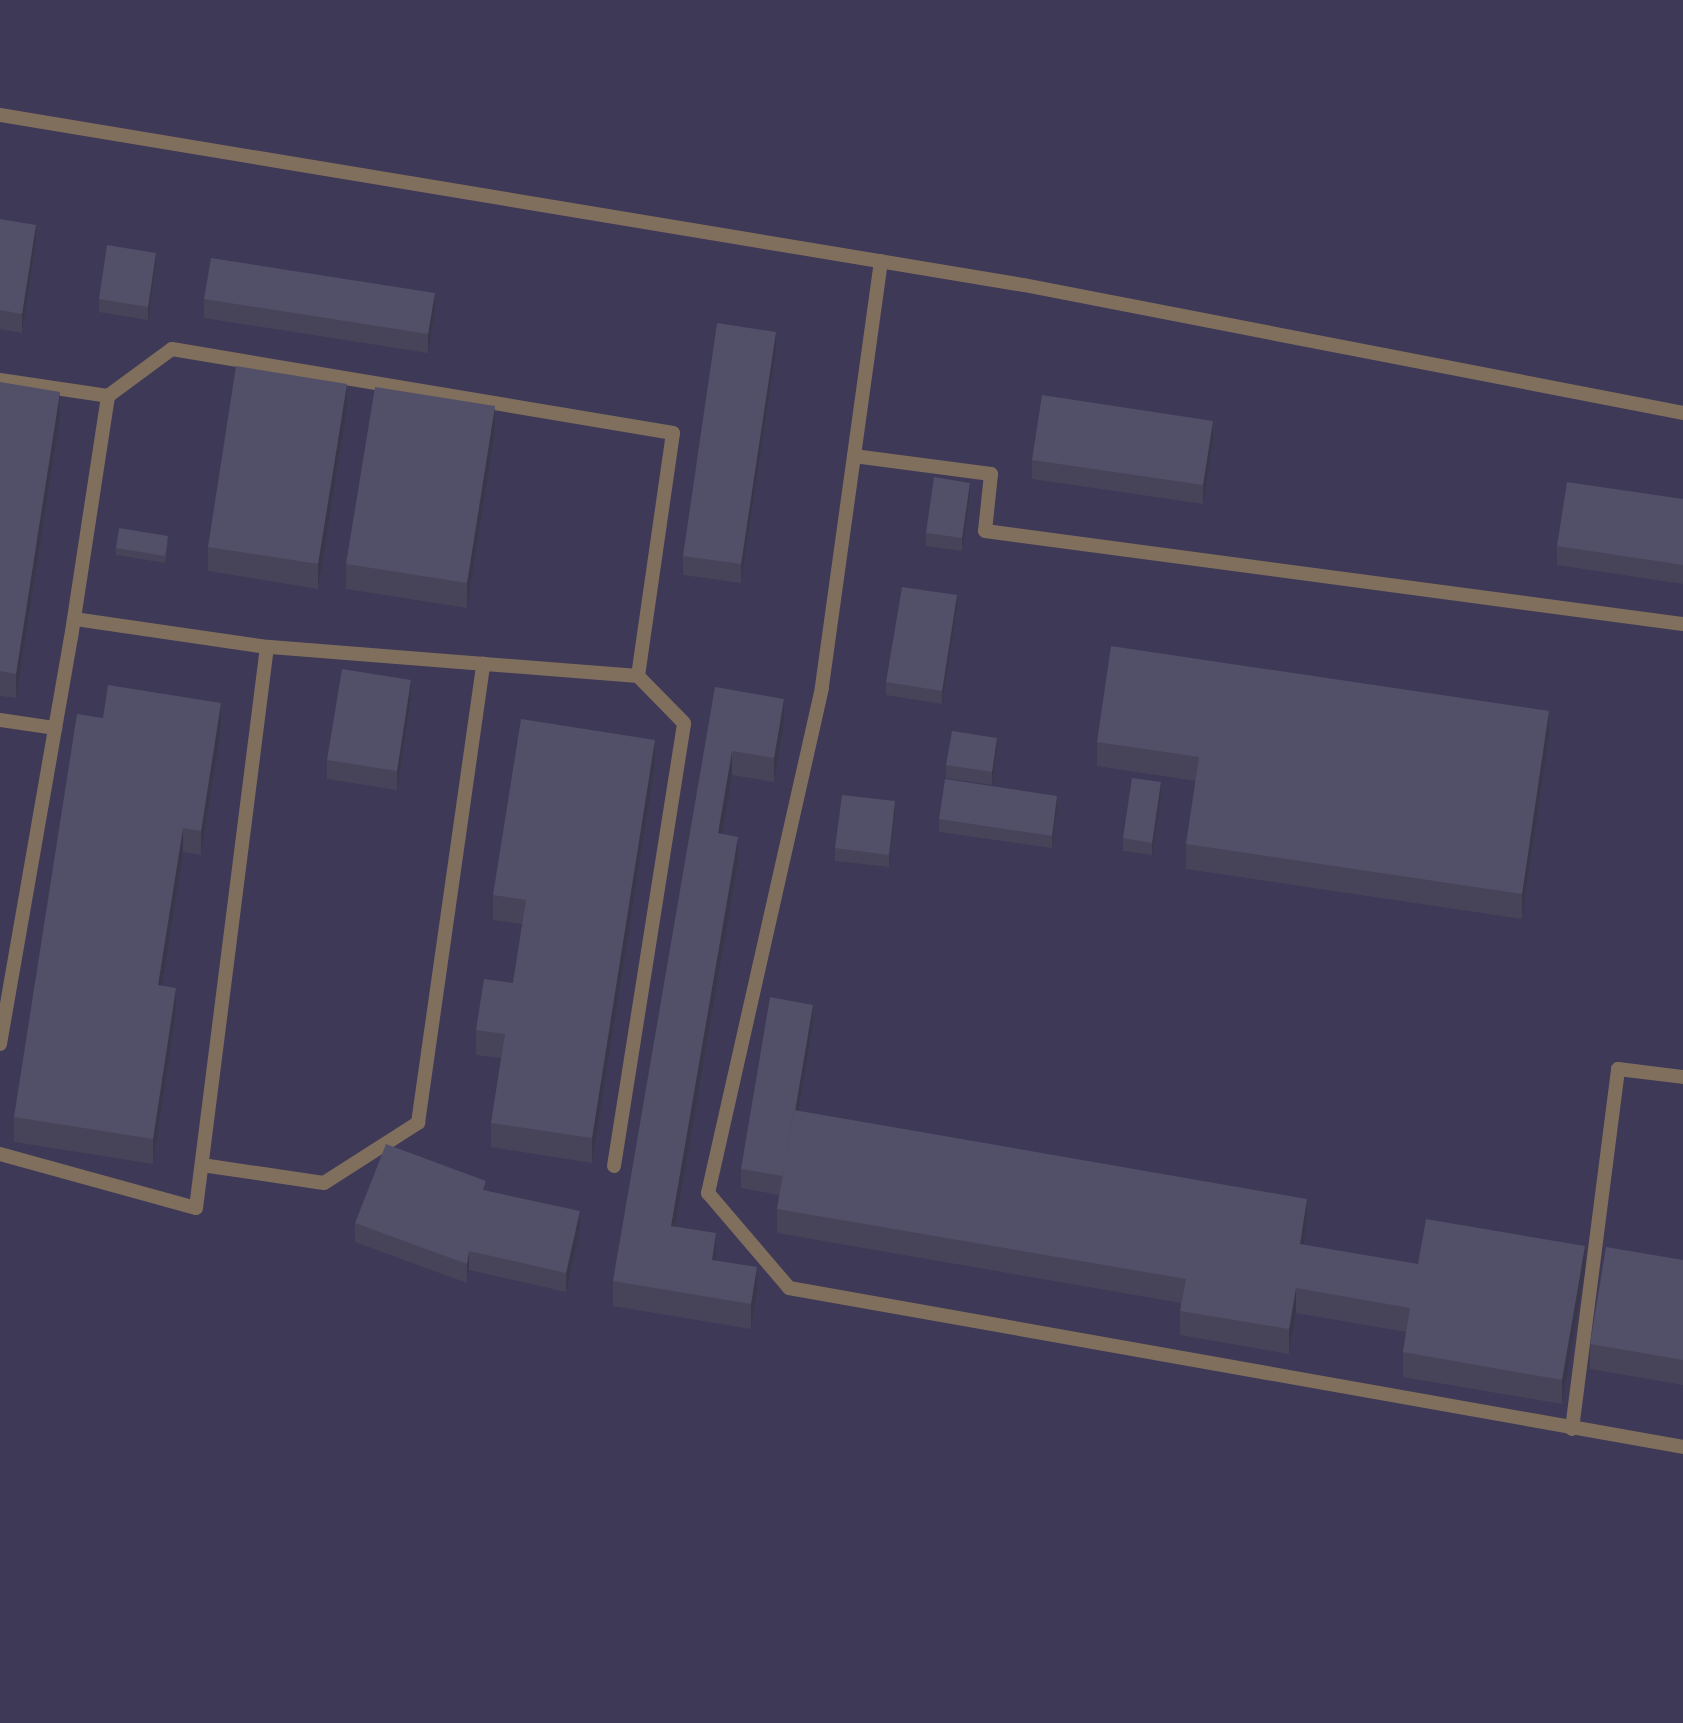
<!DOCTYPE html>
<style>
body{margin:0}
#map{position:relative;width:1683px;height:1723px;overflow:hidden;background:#333048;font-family:"Roboto Condensed",sans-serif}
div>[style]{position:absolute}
.built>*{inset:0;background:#3d3957}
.lane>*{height:14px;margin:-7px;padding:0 7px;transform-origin:7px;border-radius:7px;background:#806f5d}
.wall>*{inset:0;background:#474459}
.shaded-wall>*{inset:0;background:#393749}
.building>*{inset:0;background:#524f68}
span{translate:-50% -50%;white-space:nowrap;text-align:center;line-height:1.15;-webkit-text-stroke:7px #1b1924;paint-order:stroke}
</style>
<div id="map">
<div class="built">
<div style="clip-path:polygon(0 0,1683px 0,1683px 1723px,0 1723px)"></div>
</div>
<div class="lane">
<div style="left:0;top:115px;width:1038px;rotate:9.43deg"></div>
<div style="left:1024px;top:285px;width:671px;rotate:10.99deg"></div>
<div style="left:881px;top:261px;width:431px;rotate:97.9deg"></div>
<div style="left:822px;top:688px;width:518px;rotate:102.72deg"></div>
<div style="left:708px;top:1193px;width:125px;rotate:49.5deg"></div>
<div style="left:789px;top:1288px;width:908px;rotate:10.08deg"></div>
<div style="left:0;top:380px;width:109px;rotate:8.4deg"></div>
<div style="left:108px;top:396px;width:79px;rotate:-36.3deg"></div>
<div style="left:172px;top:349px;width:508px;rotate:9.52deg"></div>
<div style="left:673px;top:433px;width:246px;rotate:98.2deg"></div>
<div style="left:638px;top:676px;width:372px;rotate:-175.5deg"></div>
<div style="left:267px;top:647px;width:195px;rotate:-171.7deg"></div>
<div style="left:854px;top:456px;width:138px;rotate:7.5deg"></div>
<div style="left:991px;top:474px;width:57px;rotate:96deg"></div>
<div style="left:985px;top:531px;width:704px;rotate:7.59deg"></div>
<div style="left:0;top:720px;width:56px;rotate:8.3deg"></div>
<div style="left:0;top:1044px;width:412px;rotate:-80.1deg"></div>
<div style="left:71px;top:638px;width:245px;rotate:-81.3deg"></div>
<div style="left:0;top:1154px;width:203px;rotate:15.4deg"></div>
<div style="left:196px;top:1208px;width:565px;rotate:-82.79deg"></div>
<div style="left:202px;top:1165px;width:123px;rotate:8.4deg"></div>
<div style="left:324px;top:1183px;width:112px;rotate:-32.6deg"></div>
<div style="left:418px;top:1123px;width:464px;rotate:-81.9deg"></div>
<div style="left:614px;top:1166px;width:448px;rotate:-81deg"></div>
<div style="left:684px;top:723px;width:66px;rotate:-134.4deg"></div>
<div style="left:1572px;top:1429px;width:363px;rotate:-82.7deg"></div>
<div style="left:1618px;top:1069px;width:65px;rotate:7deg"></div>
</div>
<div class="wall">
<div style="clip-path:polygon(0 219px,36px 243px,22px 333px,0 329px)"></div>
<div style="clip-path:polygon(156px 266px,148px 320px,99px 312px,99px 299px)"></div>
<div style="clip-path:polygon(204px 299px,435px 312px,428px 353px,204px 318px)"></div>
<div style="clip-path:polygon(776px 351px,741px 583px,683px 575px,683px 556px)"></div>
<div style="clip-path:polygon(0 382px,60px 416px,16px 698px,0 696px)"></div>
<div style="clip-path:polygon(347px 408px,318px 589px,208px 571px,208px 547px)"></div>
<div style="clip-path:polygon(495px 430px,467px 608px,346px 589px,346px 564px)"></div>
<div style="clip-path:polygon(1213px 440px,1203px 504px,1032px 479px,1032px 460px)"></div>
<div style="clip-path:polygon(970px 496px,962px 551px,926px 546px,926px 533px)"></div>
<div style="clip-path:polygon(1683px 499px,1683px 584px,1557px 565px,1557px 546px)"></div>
<div style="clip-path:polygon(168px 542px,165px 563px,116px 555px,116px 548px)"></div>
<div style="clip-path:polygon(957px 608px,942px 704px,886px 695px,886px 682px)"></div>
<div style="clip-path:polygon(715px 687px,784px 724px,774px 782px,732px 775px,722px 834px,738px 862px,675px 1227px,716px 1258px,716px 1261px,757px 1292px,751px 1329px,613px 1306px,613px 1281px)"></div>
<div style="clip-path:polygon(411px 699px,397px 790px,327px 779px,327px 760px)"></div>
<div style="clip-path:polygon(103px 718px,221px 727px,201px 855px,183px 852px,161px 985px,176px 1012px,153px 1164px,14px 1142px,14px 1117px)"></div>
<div style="clip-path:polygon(1549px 735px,1522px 919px,1186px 869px,1186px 844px,1196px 781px,1097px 766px,1097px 742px)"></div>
<div style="clip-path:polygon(997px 751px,992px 785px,946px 778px,946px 765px)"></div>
<div style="clip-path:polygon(655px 764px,592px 1163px,491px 1147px,491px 1123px,501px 1058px,476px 1055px,476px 1030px,513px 983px,522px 924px,493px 920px,493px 895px)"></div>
<div style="clip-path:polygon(1161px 795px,1152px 855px,1123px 851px,1123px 838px)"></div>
<div style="clip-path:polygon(1057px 809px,1052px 848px,939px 832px,939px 819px)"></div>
<div style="clip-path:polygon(895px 814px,889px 867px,835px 861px,835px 848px)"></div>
<div style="clip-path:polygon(813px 1024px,798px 1111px,1307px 1223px,1304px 1245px,1418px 1264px,1585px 1270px,1562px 1404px,1403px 1377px,1403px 1352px,1406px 1332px,1296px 1313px,1289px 1354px,1180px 1335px,1180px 1311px,1181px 1303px,777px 1233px,777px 1209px,779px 1195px,741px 1188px,741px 1169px)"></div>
<div style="clip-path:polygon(486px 1190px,580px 1230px,566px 1292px,469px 1270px,467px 1283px,355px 1242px,355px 1223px)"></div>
<div style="clip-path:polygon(1683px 1260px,1683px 1385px,1590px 1369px,1590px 1344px)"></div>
</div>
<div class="shaded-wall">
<div style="clip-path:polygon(36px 225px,36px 243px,22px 333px,22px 314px)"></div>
<div style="clip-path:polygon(156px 253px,156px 266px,148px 320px,148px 307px)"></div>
<div style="clip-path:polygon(435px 293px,435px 312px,428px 353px,428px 334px)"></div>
<div style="clip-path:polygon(776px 332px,776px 351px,741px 583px,741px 564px)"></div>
<div style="clip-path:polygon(347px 384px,347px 408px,318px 589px,318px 564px)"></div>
<div style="clip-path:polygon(60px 392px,60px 416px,16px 698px,16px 674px)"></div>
<div style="clip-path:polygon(495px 406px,495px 430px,467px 608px,467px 583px)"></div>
<div style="clip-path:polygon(1213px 421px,1213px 440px,1203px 504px,1203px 485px)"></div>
<div style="clip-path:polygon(970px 483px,970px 496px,962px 551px,962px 538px)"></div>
<div style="clip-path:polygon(957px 595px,957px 608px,942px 704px,942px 691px)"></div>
<div style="clip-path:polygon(411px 680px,411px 699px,397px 790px,397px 771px)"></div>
<div style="clip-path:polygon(784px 699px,784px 724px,774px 782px,774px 758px)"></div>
<div style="clip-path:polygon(221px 703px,221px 727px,201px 855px,201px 831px)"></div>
<div style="clip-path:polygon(1549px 711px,1549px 735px,1522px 919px,1522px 894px)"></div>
<div style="clip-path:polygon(997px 738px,997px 751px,992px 785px,992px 772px)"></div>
<div style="clip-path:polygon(655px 740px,655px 764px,592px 1163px,592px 1138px)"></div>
<div style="clip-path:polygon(732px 751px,732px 775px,718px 858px,718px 833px)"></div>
<div style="clip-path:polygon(1161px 782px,1161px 795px,1152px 855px,1152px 843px)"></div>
<div style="clip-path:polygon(1057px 796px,1057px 809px,1052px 848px,1052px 836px)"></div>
<div style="clip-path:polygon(895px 801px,895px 814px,889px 867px,889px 855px)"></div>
<div style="clip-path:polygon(183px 828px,183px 852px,158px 1009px,158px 985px)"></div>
<div style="clip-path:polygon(738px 837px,738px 862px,671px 1250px,671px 1226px)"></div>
<div style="clip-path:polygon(176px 988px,176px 1012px,153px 1164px,153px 1139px)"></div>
<div style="clip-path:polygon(813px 1005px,813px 1024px,784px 1196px,784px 1177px)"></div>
<div style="clip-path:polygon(1307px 1199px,1307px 1223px,1300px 1268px,1300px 1244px)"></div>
<div style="clip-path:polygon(580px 1211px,580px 1230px,566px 1292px,566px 1273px)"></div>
<div style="clip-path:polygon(716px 1233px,716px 1258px,712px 1284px,712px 1260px)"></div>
<div style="clip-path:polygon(1585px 1246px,1585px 1270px,1562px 1404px,1562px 1380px)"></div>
<div style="clip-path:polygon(469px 1251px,469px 1270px,467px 1283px,467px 1264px)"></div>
<div style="clip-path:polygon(757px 1267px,757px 1292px,751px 1329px,751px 1304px)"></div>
<div style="clip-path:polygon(1296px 1288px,1296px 1313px,1289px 1354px,1289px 1329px)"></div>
</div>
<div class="building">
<div style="clip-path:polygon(0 219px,36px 225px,22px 314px,0 310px)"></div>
<div style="clip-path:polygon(107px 245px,156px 253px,148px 307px,99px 299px)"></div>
<div style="clip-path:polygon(211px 258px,435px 293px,428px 334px,204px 299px)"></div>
<div style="clip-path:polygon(717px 323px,776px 332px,741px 564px,683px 556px)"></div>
<div style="clip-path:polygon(236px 366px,347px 384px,318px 564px,208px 547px)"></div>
<div style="clip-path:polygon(0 382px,60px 392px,16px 674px,0 671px)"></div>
<div style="clip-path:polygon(375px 387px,495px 406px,467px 583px,346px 564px)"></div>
<div style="clip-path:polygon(1042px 395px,1213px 421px,1203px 485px,1032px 460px)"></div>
<div style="clip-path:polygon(934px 477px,970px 483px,962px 538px,926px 533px)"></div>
<div style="clip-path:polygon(1567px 482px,1683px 499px,1683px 565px,1557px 546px)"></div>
<div style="clip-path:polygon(119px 528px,168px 536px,165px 556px,116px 548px)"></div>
<div style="clip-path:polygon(902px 587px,957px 595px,942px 691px,886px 682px)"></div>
<div style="clip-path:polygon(1111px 646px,1549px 711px,1522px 894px,1186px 844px,1199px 757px,1097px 742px)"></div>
<div style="clip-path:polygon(342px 669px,411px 680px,397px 771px,327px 760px)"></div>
<div style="clip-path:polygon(108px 685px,221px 703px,201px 831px,183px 828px,158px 985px,176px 988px,153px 1139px,14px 1117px,77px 714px,103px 718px)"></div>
<div style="clip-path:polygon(715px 687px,784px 699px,774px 758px,732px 751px,718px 833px,738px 837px,671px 1226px,716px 1233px,712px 1260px,757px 1267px,751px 1304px,613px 1281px)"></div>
<div style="clip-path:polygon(521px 719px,655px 740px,592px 1138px,491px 1123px,505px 1034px,476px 1030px,484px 979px,513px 983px,526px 900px,493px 895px)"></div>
<div style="clip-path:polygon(952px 731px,997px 738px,992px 772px,946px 765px)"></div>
<div style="clip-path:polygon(1132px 778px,1161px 782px,1152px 843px,1123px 838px)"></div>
<div style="clip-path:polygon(945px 779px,1057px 796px,1052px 836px,939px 819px)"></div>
<div style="clip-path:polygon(842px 795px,895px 801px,889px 855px,835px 848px)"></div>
<div style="clip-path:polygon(770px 997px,813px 1005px,795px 1111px,794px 1110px,783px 1176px,741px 1169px)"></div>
<div style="clip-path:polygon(794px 1110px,1307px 1199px,1300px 1244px,1418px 1264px,1426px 1219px,1585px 1246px,1562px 1380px,1403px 1352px,1410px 1308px,1296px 1288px,1289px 1329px,1180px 1311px,1186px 1279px,777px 1209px)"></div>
<div style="clip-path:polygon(386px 1144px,486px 1181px,483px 1190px,580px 1211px,566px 1273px,469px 1251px,467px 1264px,355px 1223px)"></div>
<div style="clip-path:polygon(1606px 1247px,1683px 1260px,1683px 1360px,1590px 1344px)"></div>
</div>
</div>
